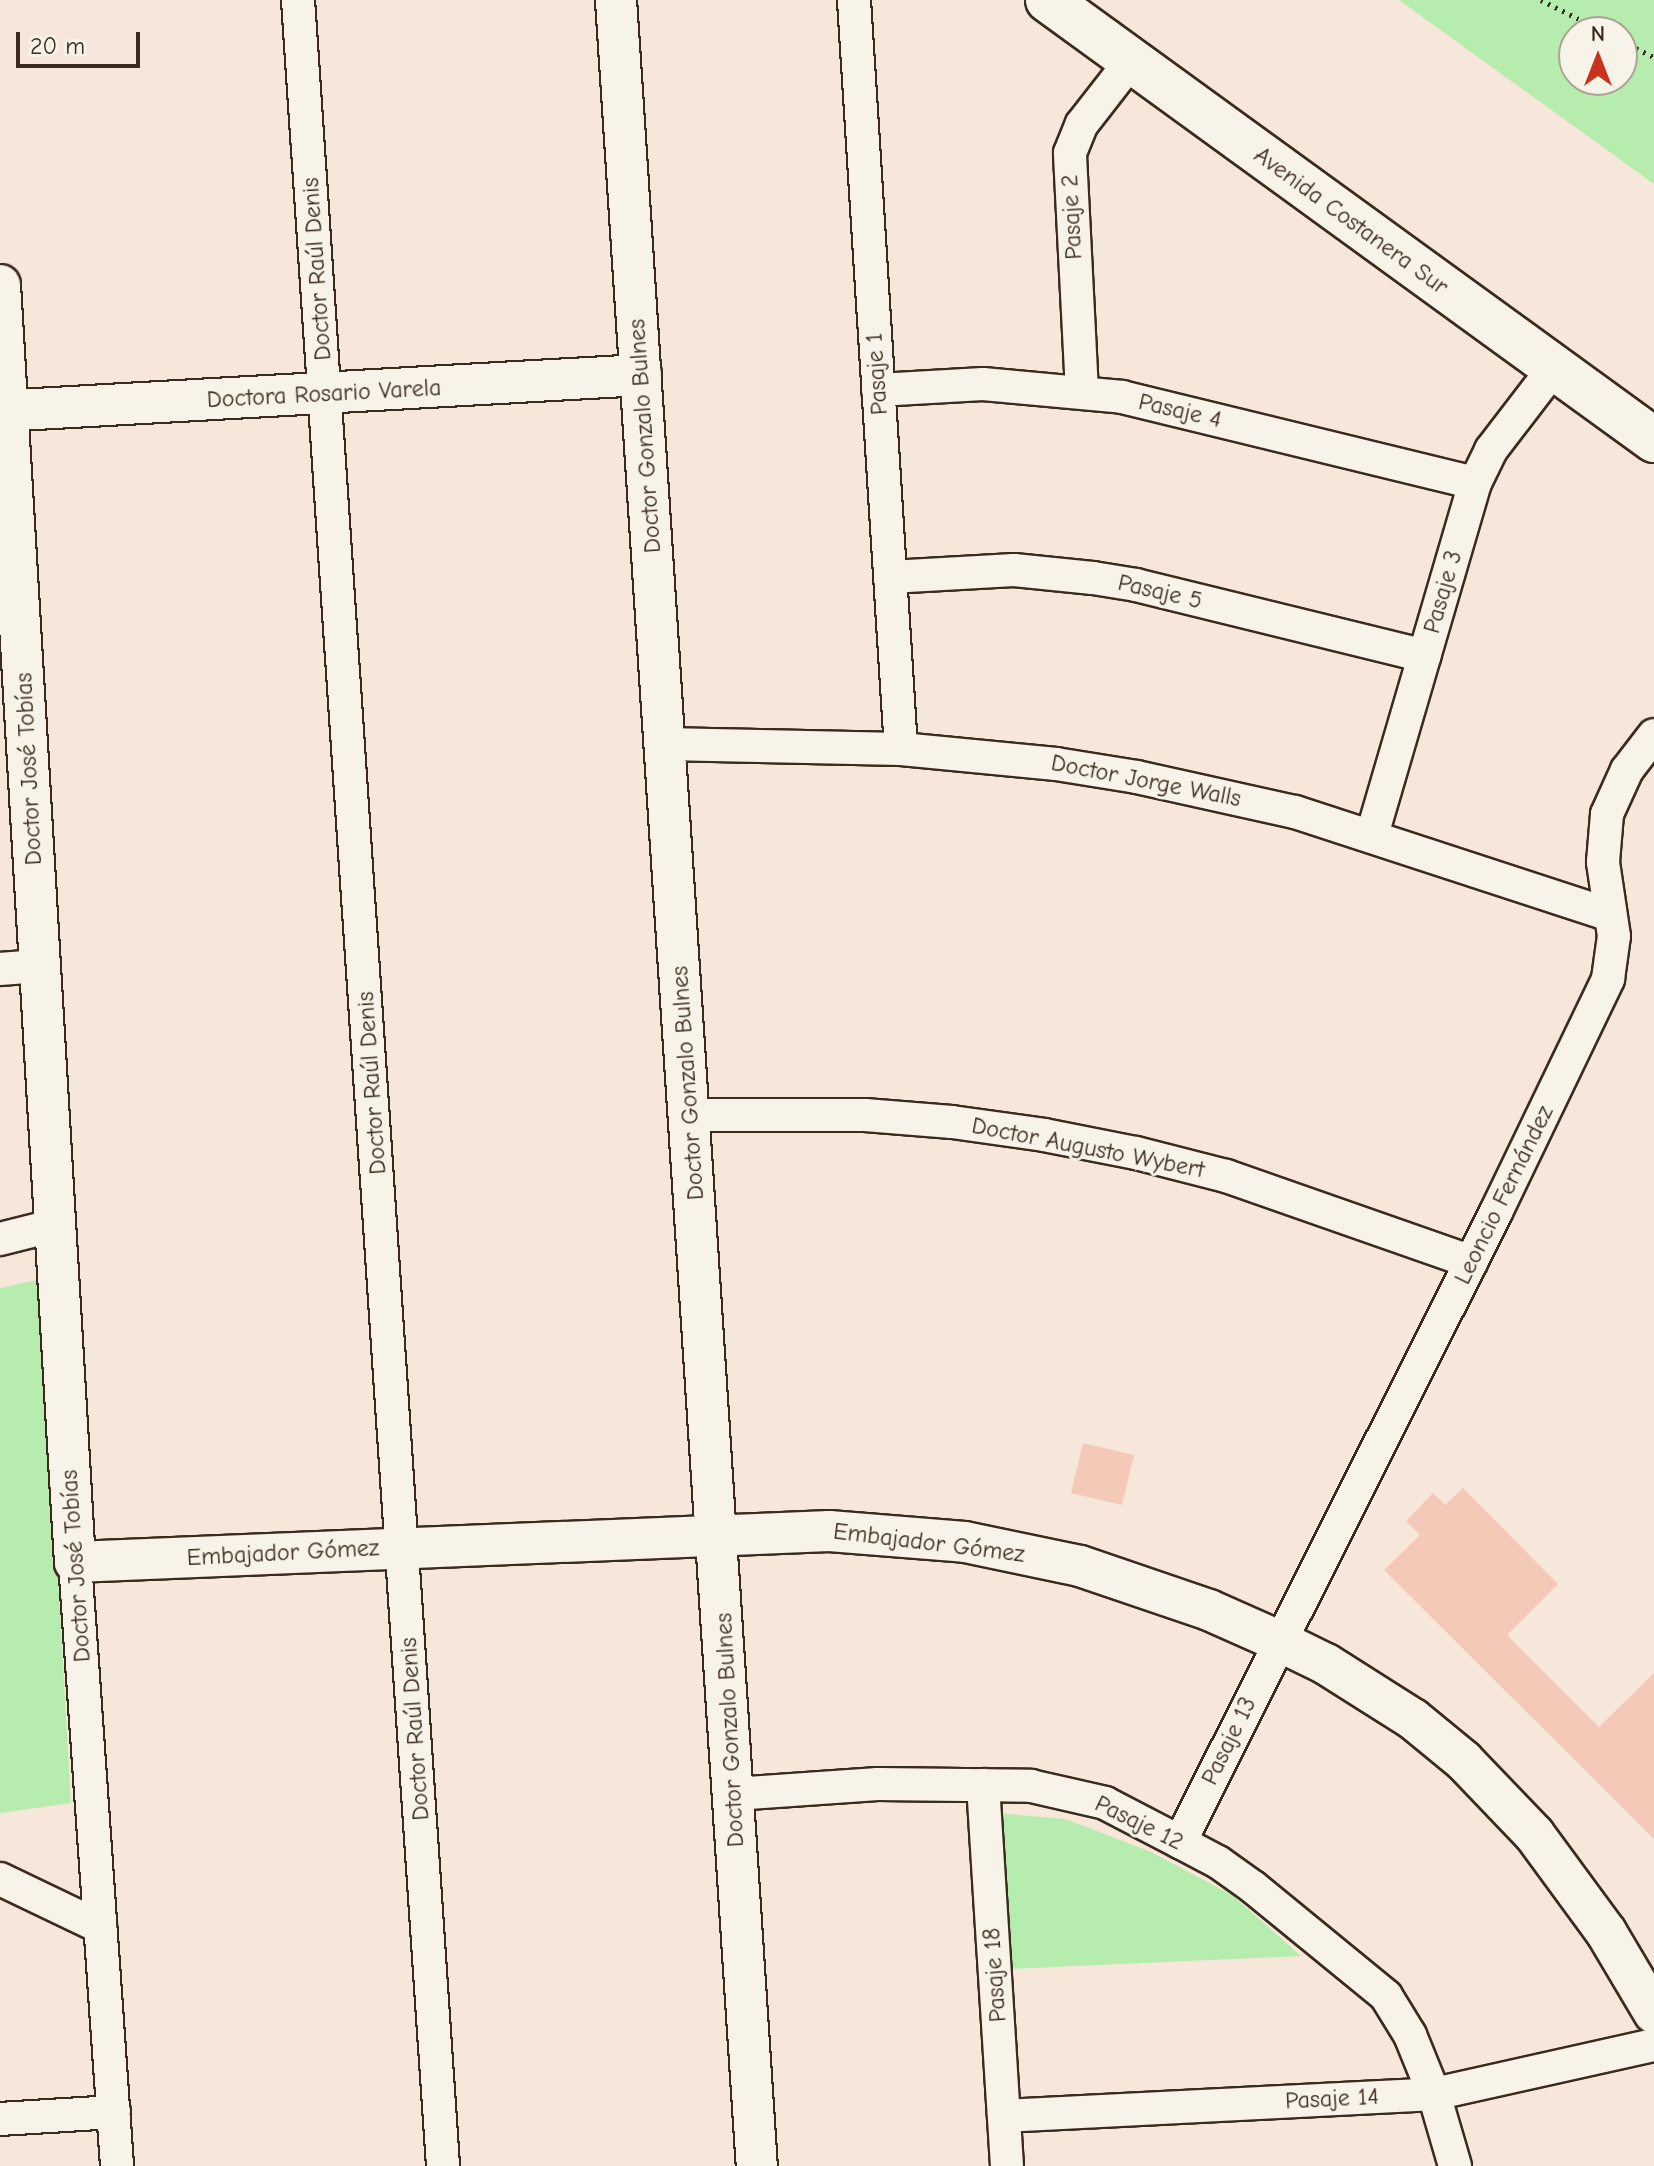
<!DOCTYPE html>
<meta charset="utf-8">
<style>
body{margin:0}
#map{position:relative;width:1654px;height:2166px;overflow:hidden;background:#f7e7da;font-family:"Comic Neue",sans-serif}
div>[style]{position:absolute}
.green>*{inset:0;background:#b6edaf}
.building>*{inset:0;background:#f4c9b7}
.path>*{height:5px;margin-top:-2.5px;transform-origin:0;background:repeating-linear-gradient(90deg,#3b2a1e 0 2px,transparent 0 8px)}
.roads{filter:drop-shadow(2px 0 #3b2a1e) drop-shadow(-2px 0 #3b2a1e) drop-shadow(0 2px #3b2a1e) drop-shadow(0 -2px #3b2a1e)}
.minor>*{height:32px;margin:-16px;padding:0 16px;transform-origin:16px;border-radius:16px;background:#f7f3e8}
.tertiary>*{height:40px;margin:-20px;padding:0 20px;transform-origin:20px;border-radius:20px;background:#f7f3e8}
.secondary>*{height:44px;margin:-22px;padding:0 22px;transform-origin:22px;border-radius:22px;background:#f7f3e8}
span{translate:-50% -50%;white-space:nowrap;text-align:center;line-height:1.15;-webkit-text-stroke:6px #f7f3e8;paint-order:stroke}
.street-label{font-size:24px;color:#3b2a1e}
.north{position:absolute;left:1558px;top:16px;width:80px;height:80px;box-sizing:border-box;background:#f7f3e8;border:2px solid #aca397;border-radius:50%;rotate:0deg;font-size:22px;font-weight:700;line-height:32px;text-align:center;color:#3b2a1e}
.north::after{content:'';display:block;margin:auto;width:28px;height:36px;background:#c8321e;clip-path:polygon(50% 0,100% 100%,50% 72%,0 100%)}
.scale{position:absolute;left:16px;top:32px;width:124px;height:36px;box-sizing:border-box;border:4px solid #3b2a1e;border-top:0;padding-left:10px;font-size:24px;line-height:28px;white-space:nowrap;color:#3b2a1e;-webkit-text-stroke:6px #f7f3e8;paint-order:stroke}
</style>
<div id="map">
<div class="green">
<div style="clip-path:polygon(evenodd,1399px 0,1654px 0,1654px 184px,1457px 42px,1399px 0,1574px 32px,1622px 32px,1622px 80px,1574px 80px,1574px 32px)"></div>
<div style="clip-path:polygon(41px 1279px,71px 1803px,0 1813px,0 1288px)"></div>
<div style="clip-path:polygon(997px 1813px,1066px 1819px,1151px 1852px,1232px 1895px,1301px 1956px,1010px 1969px)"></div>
</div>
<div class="building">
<div style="clip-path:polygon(1083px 1443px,1134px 1455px,1122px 1505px,1071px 1493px)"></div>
<div style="clip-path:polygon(1463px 1488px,1558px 1584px,1507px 1635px,1599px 1727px,1654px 1673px,1654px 1839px,1384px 1570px,1420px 1535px,1406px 1521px,1433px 1493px,1445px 1505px)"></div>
</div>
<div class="path">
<div style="left:1541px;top:0;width:72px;rotate:26.6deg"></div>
<div style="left:1622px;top:41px;width:36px;rotate:27deg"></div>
</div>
<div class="roads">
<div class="minor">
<div style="left:298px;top:0;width:2171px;rotate:86.17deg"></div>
<div style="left:854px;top:0;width:750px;rotate:86.41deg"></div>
<div style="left:878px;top:390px;width:105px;rotate:-3.3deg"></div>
<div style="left:983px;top:384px;width:140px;rotate:5.3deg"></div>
<div style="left:1122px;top:397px;width:363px;rotate:13.7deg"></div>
<div style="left:1082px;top:392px;width:239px;rotate:-92.9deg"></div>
<div style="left:1070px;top:153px;width:31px;rotate:-68deg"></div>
<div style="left:1082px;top:124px;width:80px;rotate:-52.1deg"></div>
<div style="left:890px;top:577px;width:124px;rotate:-3.2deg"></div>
<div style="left:1014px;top:570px;width:79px;rotate:5.8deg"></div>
<div style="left:1093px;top:578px;width:44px;rotate:9.2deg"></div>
<div style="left:1136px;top:585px;width:297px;rotate:13.8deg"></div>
<div style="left:665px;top:744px;width:236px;rotate:1.2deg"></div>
<div style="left:901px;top:749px;width:156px;rotate:5.5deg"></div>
<div style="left:1056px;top:764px;width:82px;rotate:9.1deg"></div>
<div style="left:1137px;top:777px;width:162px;rotate:12.5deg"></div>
<div style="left:1295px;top:812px;width:331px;rotate:18.1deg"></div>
<div style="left:1372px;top:835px;width:367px;rotate:-73.7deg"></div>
<div style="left:1475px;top:483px;width:37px;rotate:-64deg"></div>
<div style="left:1491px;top:450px;width:103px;rotate:-52.5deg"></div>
<div style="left:0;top:969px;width:40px;rotate:-4.3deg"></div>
<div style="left:690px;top:1115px;width:175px"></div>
<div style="left:865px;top:1115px;width:87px;rotate:4.6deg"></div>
<div style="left:952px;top:1122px;width:93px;rotate:8deg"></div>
<div style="left:1044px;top:1135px;width:94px;rotate:11.1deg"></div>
<div style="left:1136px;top:1153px;width:93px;rotate:14.3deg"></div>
<div style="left:1226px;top:1176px;width:260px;rotate:19.3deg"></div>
<div style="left:0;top:1239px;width:58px;rotate:-14deg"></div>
<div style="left:75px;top:1562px;width:605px;rotate:86.02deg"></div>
<div style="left:983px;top:1785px;width:382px;rotate:86.4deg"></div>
<div style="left:734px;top:1794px;width:144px;rotate:-4deg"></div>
<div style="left:878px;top:1784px;width:153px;rotate:0.7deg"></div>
<div style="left:1031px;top:1786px;width:76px;rotate:12.9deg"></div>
<div style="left:1105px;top:1803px;width:85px;rotate:27.5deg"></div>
<div style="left:1180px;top:1842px;width:43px;rotate:27.8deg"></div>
<div style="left:1218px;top:1862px;width:43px;rotate:35.5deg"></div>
<div style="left:1253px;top:1887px;width:172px;rotate:39.3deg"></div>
<div style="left:1386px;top:1996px;width:46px;rotate:58.4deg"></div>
<div style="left:1410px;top:2035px;width:64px;rotate:67.9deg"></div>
<div style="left:1434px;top:2094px;width:75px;rotate:73.7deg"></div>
<div style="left:1180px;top:1842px;width:705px;rotate:-63.36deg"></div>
<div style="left:1496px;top:1212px;width:259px;rotate:-64.3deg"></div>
<div style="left:1608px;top:979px;width:43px;rotate:-82.1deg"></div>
<div style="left:1614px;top:936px;width:75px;rotate:-98.5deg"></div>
<div style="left:1603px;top:862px;width:48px;rotate:-85.2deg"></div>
<div style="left:1607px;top:814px;width:48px;rotate:-65.6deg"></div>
<div style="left:1627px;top:770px;width:44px;rotate:-52.4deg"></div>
<div style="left:0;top:1879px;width:111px;rotate:25.6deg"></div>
<div style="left:1004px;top:2116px;width:431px;rotate:-2.9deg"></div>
<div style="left:1434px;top:2094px;width:225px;rotate:-12.6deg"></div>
<div style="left:0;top:2119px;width:114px;rotate:-3.5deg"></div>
</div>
<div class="tertiary">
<div style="left:616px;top:0;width:2171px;rotate:86.28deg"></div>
<div style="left:0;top:285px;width:1279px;rotate:86.64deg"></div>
<div style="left:75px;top:1562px;width:755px;rotate:-2.35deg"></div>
<div style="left:829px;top:1531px;width:136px;rotate:4.6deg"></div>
<div style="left:965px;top:1542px;width:117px;rotate:11.8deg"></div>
<div style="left:1080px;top:1566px;width:136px;rotate:18.8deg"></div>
<div style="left:1209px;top:1610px;width:77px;rotate:23.9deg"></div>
<div style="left:1279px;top:1641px;width:52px;rotate:26.1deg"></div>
<div style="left:1326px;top:1664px;width:103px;rotate:32.3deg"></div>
<div style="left:1413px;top:1719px;width:65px;rotate:39.4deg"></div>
<div style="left:1463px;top:1760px;width:103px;rotate:46.2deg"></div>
<div style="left:1534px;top:1834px;width:122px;rotate:53.7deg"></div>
<div style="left:1606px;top:1932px;width:94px;rotate:59.3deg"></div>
<div style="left:0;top:411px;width:642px;rotate:-3.21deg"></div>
</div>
<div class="secondary">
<div style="left:1048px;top:0;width:749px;rotate:35.98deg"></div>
</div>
</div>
<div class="street-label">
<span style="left:1072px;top:217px;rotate:-93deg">Pasaje 2</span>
<span style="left:1351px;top:221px;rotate:36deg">Avenida Costanera Sur</span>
<span style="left:317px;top:269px;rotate:-94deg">Doctor Raúl Denis</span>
<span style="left:877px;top:374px;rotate:-94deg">Pasaje 1</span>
<span style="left:324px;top:394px;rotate:-3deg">Doctora Rosario Varela</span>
<span style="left:1180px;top:411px;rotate:13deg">Pasaje 4</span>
<span style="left:645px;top:436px;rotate:-94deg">Doctor Gonzalo Bulnes</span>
<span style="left:1160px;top:592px;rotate:13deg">Pasaje 5</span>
<span style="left:1443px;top:592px;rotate:-74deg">Pasaje 3</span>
<span style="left:29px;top:769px;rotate:-93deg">Doctor José Tobías</span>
<span style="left:1146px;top:781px;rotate:11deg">Doctor Jorge Walls</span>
<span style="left:372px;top:1083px;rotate:-94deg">Doctor Raúl Denis</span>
<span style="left:688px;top:1083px;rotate:-94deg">Doctor Gonzalo Bulnes</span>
<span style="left:1088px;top:1148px;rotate:11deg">Doctor Augusto Wybert</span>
<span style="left:1504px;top:1195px;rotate:-64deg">Leoncio Fernández</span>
<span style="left:929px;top:1543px;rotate:7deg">Embajador Gómez</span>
<span style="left:283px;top:1553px;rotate:-3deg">Embajador Gómez</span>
<span style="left:76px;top:1566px;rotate:-94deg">Doctor José Tobías</span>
<span style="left:415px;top:1729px;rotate:-94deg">Doctor Raúl Denis</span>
<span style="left:730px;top:1730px;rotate:-93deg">Doctor Gonzalo Bulnes</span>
<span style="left:1229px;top:1741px;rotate:-64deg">Pasaje 13</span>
<span style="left:1139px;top:1823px;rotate:26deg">Pasaje 12</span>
<span style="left:995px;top:1975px;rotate:-94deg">Pasaje 18</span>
<span style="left:1332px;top:2099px;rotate:-3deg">Pasaje 14</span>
</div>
<div class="north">N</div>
<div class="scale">20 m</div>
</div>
